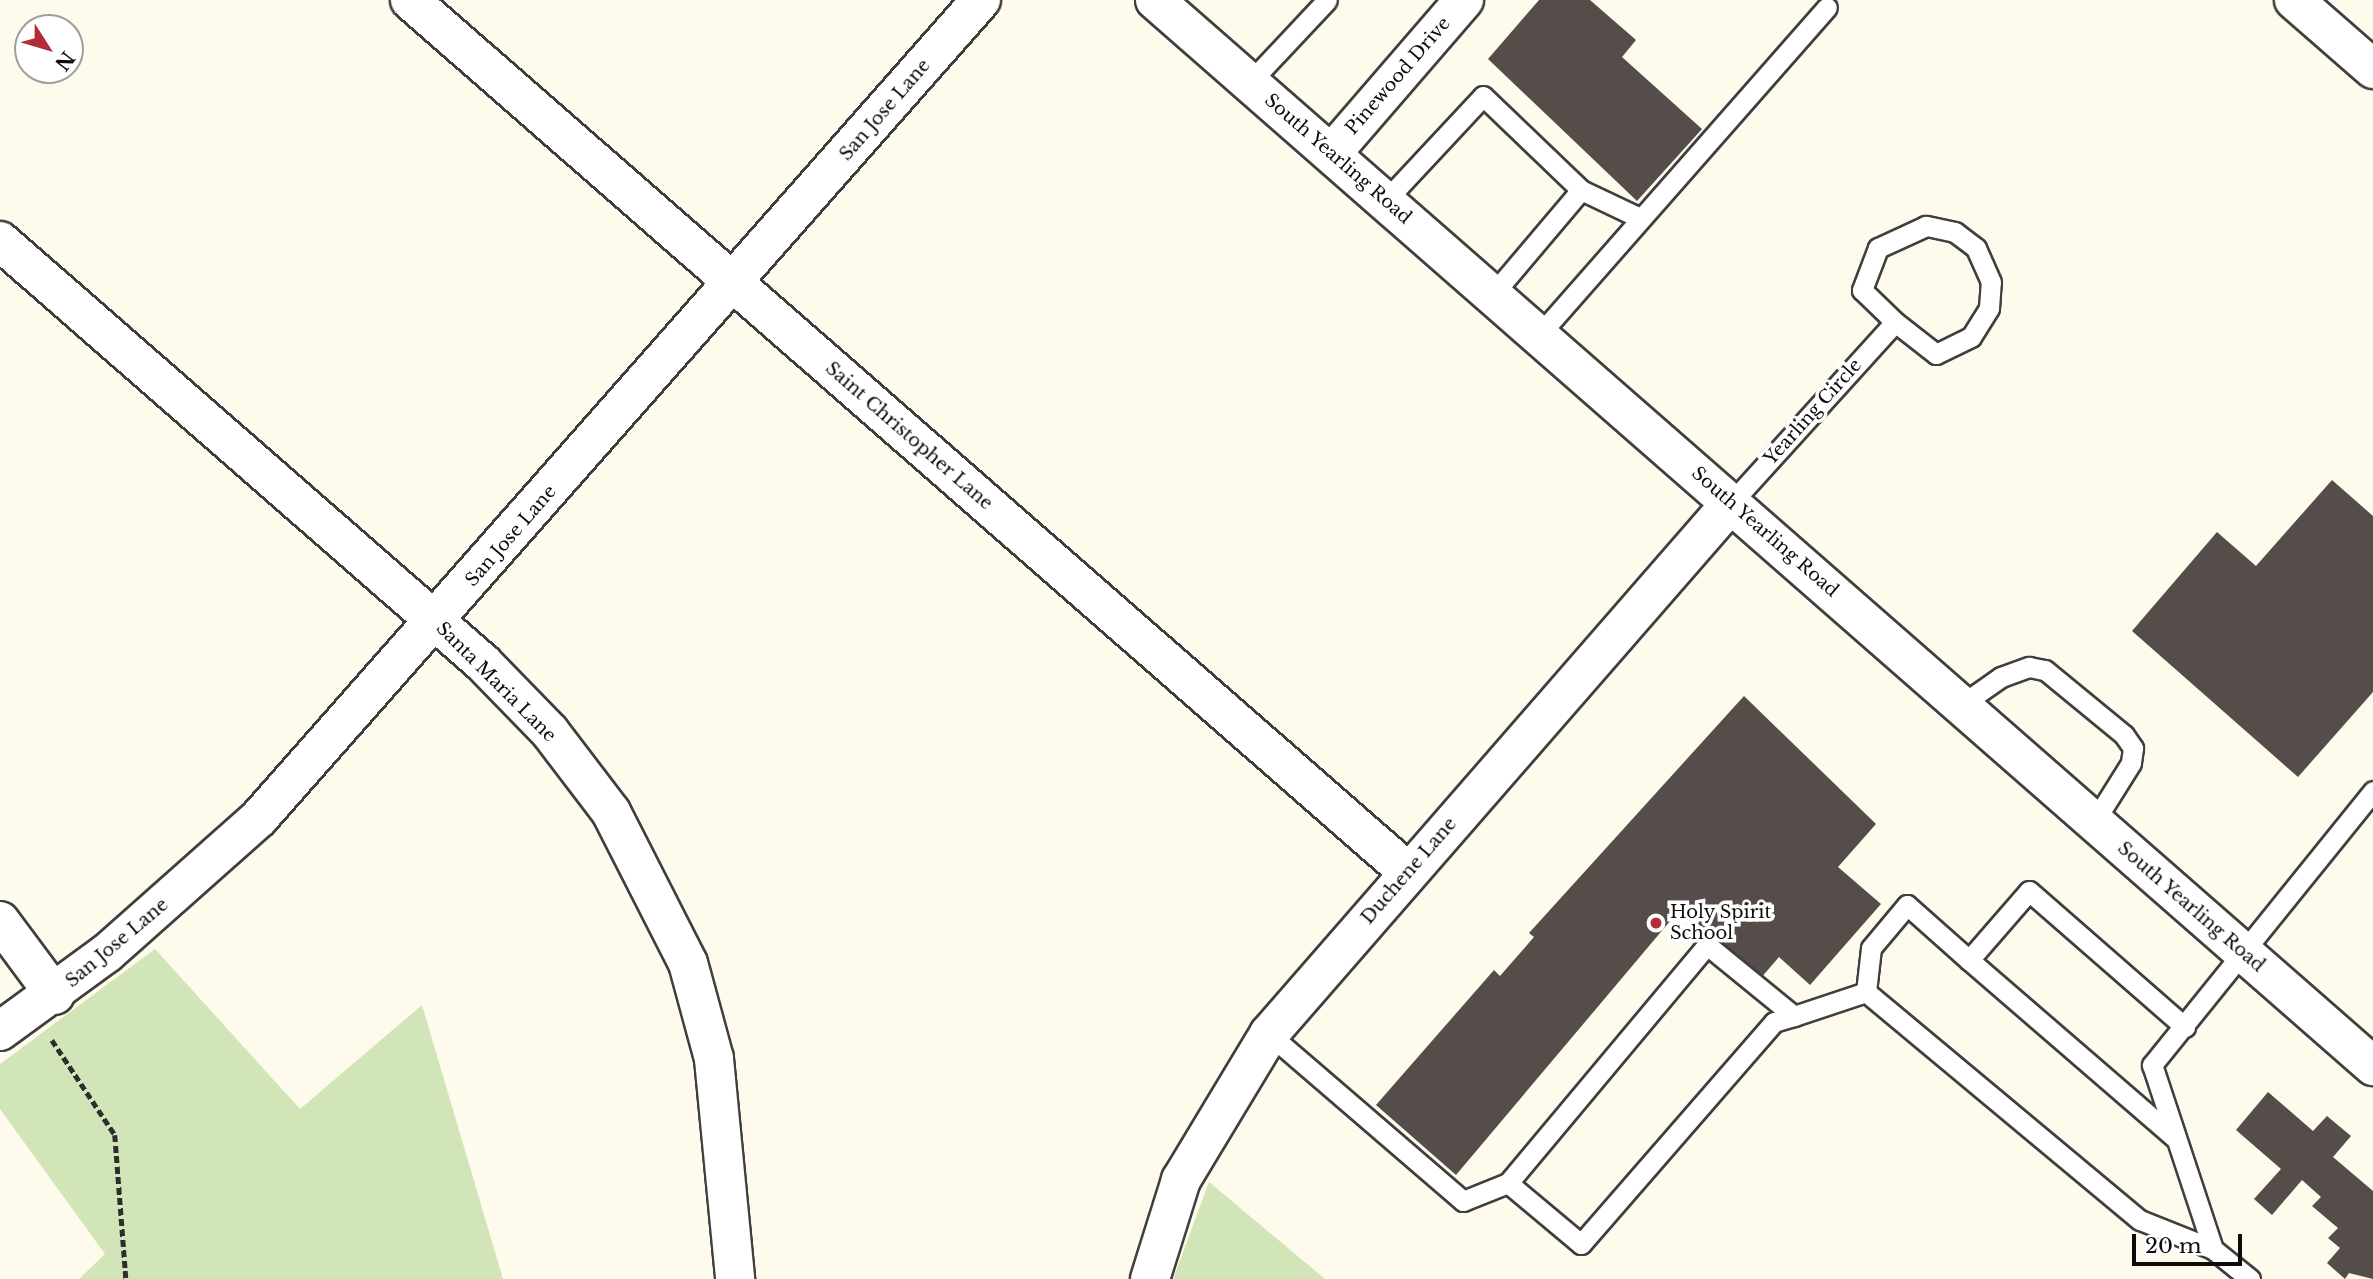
<!DOCTYPE html>
<style>
body{margin:0}
#map{position:relative;width:2373px;height:1279px;overflow:hidden;background:#fefaec;font-family:"Libre Baskerville",serif}
div>[style]{position:absolute}
.green>*{inset:0;background:#d1e5b8}
.building>*{inset:0;background:#544d49}
.path>*{height:4.5px;margin-top:-2.25px;transform-origin:0;background:repeating-linear-gradient(90deg,#2e2e2e 0 7px,transparent 0 10.5px)}
.roads{filter:drop-shadow(2px 0 #3f3f3f) drop-shadow(-2px 0 #3f3f3f) drop-shadow(0 2px #3f3f3f) drop-shadow(0 -2px #3f3f3f)}
.service>*{height:19px;margin:-9.5px;padding:0 9.5px;transform-origin:9.5px;border-radius:9.5px;background:#fff}
.minor>*{height:38px;margin:-19px;padding:0 19px;transform-origin:19px;border-radius:19px;background:#fff}
.tertiary>*{height:38px;margin:-19px;padding:0 19px;transform-origin:19px;border-radius:19px;background:#fff}
.dots>*{width:19px;height:19px;translate:-50% -50%;box-sizing:border-box;border:4px solid #fff;border-radius:50%}
span{translate:-50% -50%;white-space:nowrap;text-align:center;line-height:1.15;-webkit-text-stroke:7px #fff;paint-order:stroke}
.street-label{font-size:18px;color:#0c0c0c}
.poi-label{font-size:18px;color:#0c0c0c}
.left{translate:0 -50%;text-align:left}
.north{position:absolute;left:14px;top:14px;width:70px;height:70px;box-sizing:border-box;background:#fff;border:2px solid #9e9e9e;border-radius:50%;rotate:127deg;font-size:19px;font-weight:700;line-height:28px;text-align:center;color:#0c0c0c}
.north::after{content:'';display:block;margin:auto;width:24px;height:32px;background:#b12e39;clip-path:polygon(50% 0,100% 100%,50% 72%,0 100%)}
.scale{position:absolute;left:2132px;top:1234px;width:110px;height:32px;box-sizing:border-box;border:4px solid #0c0c0c;border-top:0;padding-left:9px;font-size:21px;line-height:24px;white-space:nowrap;color:#0c0c0c;-webkit-text-stroke:5px #fff;paint-order:stroke}
</style>
<div id="map">
<div class="green">
<div style="clip-path:polygon(155px 949px,300px 1109px,422px 1005px,503px 1279px,79px 1279px,105px 1254px,0 1109px,0 1064px)"></div>
<div style="clip-path:polygon(1209px 1182px,1325px 1279px,1173px 1279px)"></div>
</div>
<div class="building">
<div style="clip-path:polygon(1539px 0,1590px 0,1636px 40px,1622px 57px,1702px 129px,1637px 201px,1488px 59px)"></div>
<div style="clip-path:polygon(2332px 480px,2373px 516px,2373px 692px,2298px 777px,2132px 631px,2217px 532px,2256px 566px)"></div>
<div style="clip-path:polygon(1744px 696px,1876px 824px,1838px 867px,1881px 904px,1810px 985px,1779px 957px,1760px 979px,1689px 916px,1684px 921px,1676px 914px,1456px 1175px,1376px 1105px,1494px 970px,1500px 976px,1534px 937px,1529px 933px)"></div>
<div style="clip-path:polygon(2268px 1092px,2313px 1131px,2327px 1116px,2351px 1136px,2333px 1157px,2373px 1191px,2373px 1279px,2349px 1273px,2345px 1279px,2327px 1263px,2340px 1248px,2328px 1238px,2338px 1228px,2312px 1206px,2321px 1197px,2302px 1180px,2272px 1215px,2254px 1199px,2281px 1169px,2236px 1130px)"></div>
</div>
<div class="path">
<div style="left:52px;top:1040px;width:114px;rotate:56.4deg"></div>
<div style="left:115px;top:1135px;width:144px;rotate:85.6deg"></div>
</div>
<div class="roads">
<div class="service">
<div style="left:1250px;top:82px;width:112px;rotate:-46.8deg"></div>
<div style="left:1386px;top:200px;width:142px;rotate:-47deg"></div>
<div style="left:1483px;top:96px;width:136px;rotate:43.8deg"></div>
<div style="left:1581px;top:190px;width:65px;rotate:25.4deg"></div>
<div style="left:1493px;top:294px;width:136px;rotate:-49.8deg"></div>
<div style="left:1539px;top:335px;width:436px;rotate:-48.7deg"></div>
<div style="left:1731px;top:503px;width:244px;rotate:-47.8deg"></div>
<div style="left:1895px;top:322px;width:52px;rotate:38deg"></div>
<div style="left:1936px;top:354px;width:39px;rotate:-26deg"></div>
<div style="left:1971px;top:337px;width:34px;rotate:-58deg"></div>
<div style="left:1989px;top:308px;width:26px;rotate:-86deg"></div>
<div style="left:1991px;top:282px;width:37px;rotate:-114deg"></div>
<div style="left:1976px;top:248px;width:26px;rotate:-143deg"></div>
<div style="left:1955px;top:232px;width:30px;rotate:-168deg"></div>
<div style="left:1926px;top:226px;width:53px;rotate:155.4deg"></div>
<div style="left:1878px;top:248px;width:45px;rotate:110.9deg"></div>
<div style="left:1862px;top:290px;width:46px;rotate:44.1deg"></div>
<div style="left:1961px;top:705px;width:49px;rotate:-35deg"></div>
<div style="left:2001px;top:677px;width:30px;rotate:-20deg"></div>
<div style="left:2029px;top:667px;width:16px;rotate:11deg"></div>
<div style="left:2045px;top:670px;width:102px;rotate:39.4deg"></div>
<div style="left:2124px;top:735px;width:16px;rotate:55deg"></div>
<div style="left:2133px;top:748px;width:15px;rotate:98deg"></div>
<div style="left:2131px;top:763px;width:70px;rotate:122.1deg"></div>
<div style="left:1969px;top:960px;width:272px;rotate:40.8deg"></div>
<div style="left:1866px;top:992px;width:44px;rotate:-83.5deg"></div>
<div style="left:1871px;top:948px;width:56px;rotate:-50.1deg"></div>
<div style="left:1907px;top:905px;width:83px;rotate:41.6deg"></div>
<div style="left:1969px;top:960px;width:91px;rotate:-49deg"></div>
<div style="left:2029px;top:891px;width:207px;rotate:41.1deg"></div>
<div style="left:1794px;top:1016px;width:112px;rotate:-140.8deg"></div>
<div style="left:1707px;top:945px;width:310px;rotate:129.9deg"></div>
<div style="left:1508px;top:1183px;width:95px;rotate:39.9deg"></div>
<div style="left:1581px;top:1244px;width:294px;rotate:-49deg"></div>
<div style="left:1774px;top:1022px;width:21px;rotate:-17deg"></div>
<div style="left:1794px;top:1016px;width:76px;rotate:-18.4deg"></div>
<div style="left:1866px;top:992px;width:356px;rotate:39.8deg"></div>
<div style="left:2140px;top:1220px;width:79px;rotate:21.7deg"></div>
<div style="left:1269px;top:1034px;width:256px;rotate:40.7deg"></div>
<div style="left:1463px;top:1201px;width:48px;rotate:-21.8deg"></div>
<div style="left:2250px;top:1279px;width:48px;rotate:-141deg"></div>
<div style="left:2213px;top:1249px;width:194px;rotate:-108.3deg"></div>
<div style="left:2152px;top:1065px;width:352px;rotate:-51.1deg"></div>
</div>
<div class="minor">
<div style="left:410px;top:0;width:1325px;rotate:41.15deg"></div>
<div style="left:2294px;top:0;width:105px;rotate:41.1deg"></div>
<div style="left:1332px;top:153px;width:202px;rotate:-49.2deg"></div>
<div style="left:0;top:241px;width:641px;rotate:41.14deg"></div>
<div style="left:483px;top:663px;width:96px;rotate:45.8deg"></div>
<div style="left:550px;top:732px;width:101px;rotate:52.7deg"></div>
<div style="left:611px;top:812px;width:169px;rotate:63deg"></div>
<div style="left:688px;top:963px;width:99px;rotate:74.8deg"></div>
<div style="left:714px;top:1059px;width:221px;rotate:84.5deg"></div>
<div style="left:0;top:921px;width:92px;rotate:53.4deg"></div>
<div style="left:0;top:1031px;width:132px;rotate:-36.1deg"></div>
<div style="left:107px;top:953px;width:203px;rotate:-41.6deg"></div>
<div style="left:259px;top:818px;width:1091px;rotate:-48.57deg"></div>
<div style="left:1150px;top:1279px;width:104px;rotate:-72.6deg"></div>
<div style="left:1181px;top:1180px;width:170px;rotate:-58.9deg"></div>
<div style="left:1269px;top:1034px;width:704px;rotate:-48.97deg"></div>
</div>
<div class="tertiary">
<div style="left:1155px;top:0;width:1619px;rotate:41.19deg"></div>
</div>
</div>
<div class="dots">
<div style="left:1656px;top:923px;background:#b12e39"></div>
</div>
<div class="street-label">
<span style="left:1398px;top:76px;rotate:-49deg">Pinewood Drive</span>
<span style="left:885px;top:110px;rotate:-49deg">San Jose Lane</span>
<span style="left:1338px;top:159px;rotate:41deg">South Yearling Road</span>
<span style="left:1813px;top:412px;rotate:-48deg">Yearling Circle</span>
<span style="left:909px;top:436px;rotate:41deg">Saint Christopher Lane</span>
<span style="left:1765px;top:532px;rotate:41deg">South Yearling Road</span>
<span style="left:511px;top:536px;rotate:-49deg">San Jose Lane</span>
<span style="left:496px;top:682px;rotate:45deg">Santa Maria Lane</span>
<span style="left:1409px;top:871px;rotate:-49deg">Duchene Lane</span>
<span style="left:2191px;top:907px;rotate:41deg">South Yearling Road</span>
<span style="left:117px;top:943px;rotate:-40deg">San Jose Lane</span>
</div>
<div class="poi-label">
<span class="left" style="left:1670px;top:923px">Holy Spirit<br>School</span>
</div>
<div class="north">N</div>
<div class="scale">20 m</div>
</div>
